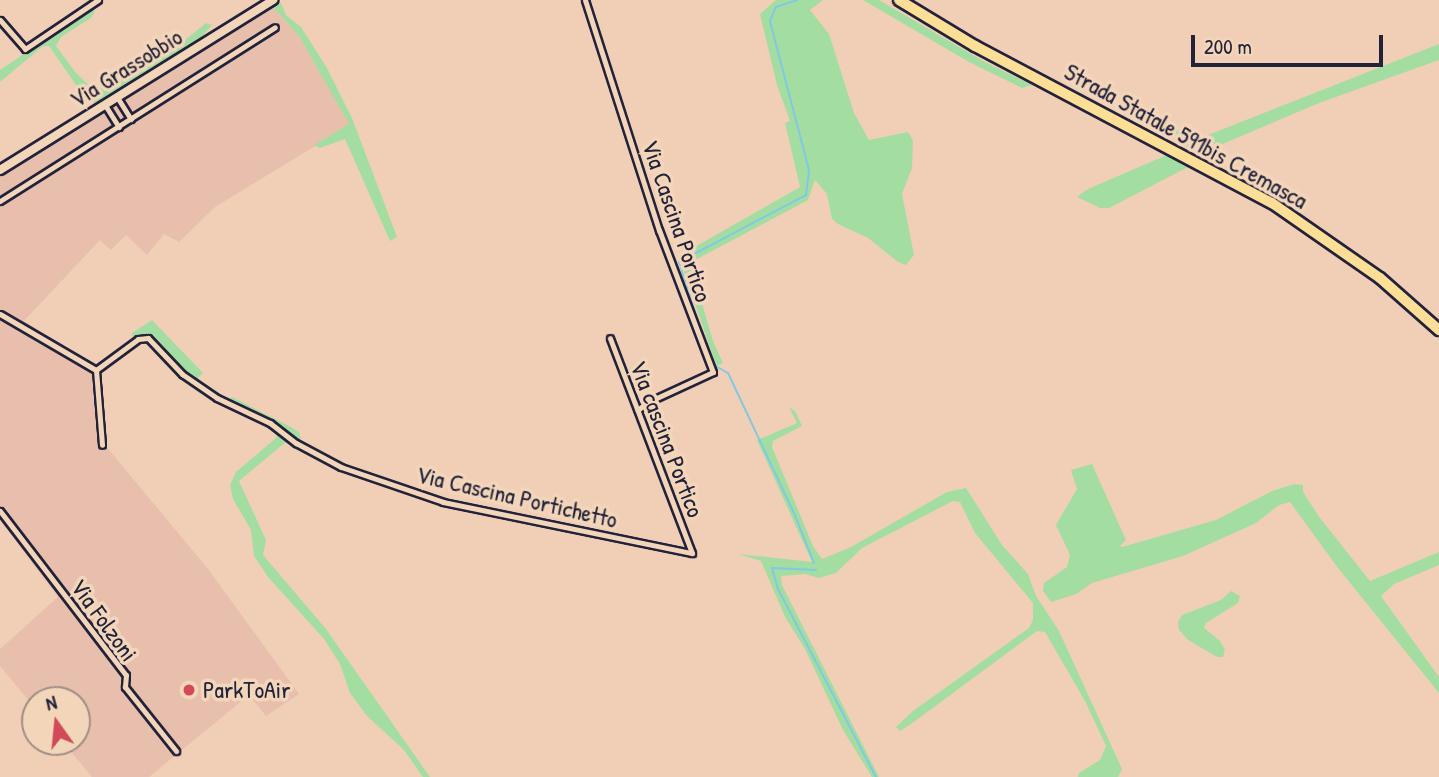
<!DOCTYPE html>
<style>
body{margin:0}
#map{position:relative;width:1439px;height:777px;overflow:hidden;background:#f1cfb6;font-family:"Patrick Hand",sans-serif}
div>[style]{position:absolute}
.built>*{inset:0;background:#e7bfac}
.green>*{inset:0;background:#a4dda2}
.stream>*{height:2px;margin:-1px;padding:0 1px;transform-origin:1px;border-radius:1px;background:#81c9e2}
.roads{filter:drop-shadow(2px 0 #22223b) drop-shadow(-2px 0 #22223b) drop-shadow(0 2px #22223b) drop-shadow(0 -2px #22223b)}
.street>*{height:5px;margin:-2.5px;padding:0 2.5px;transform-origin:2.5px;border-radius:2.5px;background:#f3d6ba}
.secondary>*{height:8px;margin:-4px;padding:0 4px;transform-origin:4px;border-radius:4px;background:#f3d6ba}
.highway>*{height:10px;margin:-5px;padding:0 5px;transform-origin:5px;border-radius:5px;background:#fdde96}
.dots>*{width:19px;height:19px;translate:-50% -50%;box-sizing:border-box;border:4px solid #f3d6ba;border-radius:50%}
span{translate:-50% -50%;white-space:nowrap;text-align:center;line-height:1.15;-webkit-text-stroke:7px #f3d6ba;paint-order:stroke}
.street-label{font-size:24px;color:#22223b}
.poi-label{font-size:24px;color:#22223b}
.left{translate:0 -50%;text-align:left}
.north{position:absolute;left:21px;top:686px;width:70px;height:70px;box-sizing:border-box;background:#f3d6ba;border:2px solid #9f8e87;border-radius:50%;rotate:345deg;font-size:19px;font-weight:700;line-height:28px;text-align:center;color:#22223b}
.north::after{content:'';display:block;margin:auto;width:24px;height:32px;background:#d1495b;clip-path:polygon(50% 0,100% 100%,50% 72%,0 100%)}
.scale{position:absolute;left:1191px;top:35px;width:192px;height:32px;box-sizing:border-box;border:4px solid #22223b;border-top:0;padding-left:9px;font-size:21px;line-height:24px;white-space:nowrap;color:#22223b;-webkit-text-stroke:5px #f3d6ba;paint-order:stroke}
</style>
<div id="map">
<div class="built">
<div style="clip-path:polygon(271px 5px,299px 36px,350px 125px,215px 207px,179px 242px,164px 234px,147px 255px,126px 235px,111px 250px,100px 240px,24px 321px,100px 368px,105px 445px,208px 569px,299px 694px,266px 716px,249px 695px,149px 777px,92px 777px,63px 742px,77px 742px,77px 700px,35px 700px,35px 708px,0 666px,0 649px,58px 597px,0 520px,0 173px)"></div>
</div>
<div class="green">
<div style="clip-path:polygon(776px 0,823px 0,810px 10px,829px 34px,854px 113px,869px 140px,908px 132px,913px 140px,912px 168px,902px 194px,914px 255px,906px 265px,898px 262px,868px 238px,838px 224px,832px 219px,827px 194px,815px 180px,808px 200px,697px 259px,691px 266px,713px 341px,723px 363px,716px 366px,679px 256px,800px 187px,785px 123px,790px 121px,777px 85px,760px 14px)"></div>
<div style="clip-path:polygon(863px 0,879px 0,983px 61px,1032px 85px,1022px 88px,969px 62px)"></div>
<div style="clip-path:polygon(281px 3px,286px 15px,301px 27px,327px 68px,352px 118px,397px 237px,390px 241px,345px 139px,320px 148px,314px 145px,349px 124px,299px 36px,271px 5px)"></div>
<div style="clip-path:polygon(92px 8px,95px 11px,91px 18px,61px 37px,56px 46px,76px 73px,90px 86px,98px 88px,113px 84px,167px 55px,206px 23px,212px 25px,201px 37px,98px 103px,89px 101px,83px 95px,49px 46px,43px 46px,0 82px,0 70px)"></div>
<div style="clip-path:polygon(1439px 44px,1439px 60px,1319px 103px,1199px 154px,1171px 136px,1175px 129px,1198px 136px,1208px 135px)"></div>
<div style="clip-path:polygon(1167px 155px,1190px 166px,1109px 208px,1100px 208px,1077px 197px,1088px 189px)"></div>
<div style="clip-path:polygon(152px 320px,203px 373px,197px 379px,182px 371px,160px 342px,146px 334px,132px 339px,132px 333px)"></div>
<div style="clip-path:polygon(232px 397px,291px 427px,299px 432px,301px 439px,287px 441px,239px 481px,266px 540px,263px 555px,326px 629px,430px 777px,423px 777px,404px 750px,367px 716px,350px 693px,340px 664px,324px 639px,268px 577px,254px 556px,251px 530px,233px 499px,230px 485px,236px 472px,276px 438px,280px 427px,229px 400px)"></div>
<div style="clip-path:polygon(789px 407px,795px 411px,802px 426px,773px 441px,772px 447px,813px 546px,822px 559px,851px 547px,947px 492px,966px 488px,1002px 545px,1028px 574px,1036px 596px,1059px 631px,1122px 769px,1118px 777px,1078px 777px,1079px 773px,1100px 760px,1106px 746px,1085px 701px,1045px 632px,1037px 631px,911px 724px,900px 731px,896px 727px,913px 711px,1029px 628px,1033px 620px,1033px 603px,975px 533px,960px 502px,953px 501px,862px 548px,836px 573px,819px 578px,805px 574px,781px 576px,782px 585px,879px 777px,872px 777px,843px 730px,805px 649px,785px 617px,761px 561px,738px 554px,812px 562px,757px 440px,797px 423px)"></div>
<div style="clip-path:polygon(1092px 464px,1126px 540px,1120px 546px,1122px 547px,1216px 520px,1272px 491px,1294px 484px,1303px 485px,1303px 492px,1320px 518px,1370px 581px,1439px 552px,1439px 565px,1394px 584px,1381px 596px,1439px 677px,1439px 693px,1338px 568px,1290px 502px,1279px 505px,1256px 523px,1183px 556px,1092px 583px,1076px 594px,1051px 602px,1043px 591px,1044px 583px,1067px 567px,1070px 555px,1056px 525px,1077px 489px,1071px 470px)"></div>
<div style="clip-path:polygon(1231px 591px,1240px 596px,1238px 603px,1206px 623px,1204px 628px,1220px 641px,1225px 650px,1223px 657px,1217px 657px,1188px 640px,1179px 630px,1178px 622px,1182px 615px,1221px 600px)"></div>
</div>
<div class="stream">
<div style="left:705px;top:344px;width:86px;rotate:-107.6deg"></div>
<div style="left:679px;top:262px;width:144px;rotate:-27.8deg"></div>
<div style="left:806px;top:195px;width:25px;rotate:-83deg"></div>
<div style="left:809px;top:170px;width:154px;rotate:-104.7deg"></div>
<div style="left:770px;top:21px;width:15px;rotate:-67deg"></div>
<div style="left:776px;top:7px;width:23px;rotate:-18deg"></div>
<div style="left:714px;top:365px;width:16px;rotate:30deg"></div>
<div style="left:728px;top:373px;width:155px;rotate:64.8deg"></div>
<div style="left:794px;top:513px;width:54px;rotate:68.2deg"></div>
<div style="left:816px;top:570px;width:44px;rotate:-177.4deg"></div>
<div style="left:772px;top:568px;width:22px;rotate:74deg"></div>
<div style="left:778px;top:589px;width:212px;rotate:62.5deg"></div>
</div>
<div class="roads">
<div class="street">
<div style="left:585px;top:0;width:242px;rotate:72.2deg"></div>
<div style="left:659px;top:230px;width:152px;rotate:69.2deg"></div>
<div style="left:713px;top:372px;width:74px;rotate:155.2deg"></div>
<div style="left:646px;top:403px;width:11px;rotate:139deg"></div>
<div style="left:0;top:20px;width:38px;rotate:49deg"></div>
<div style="left:25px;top:49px;width:88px;rotate:-33.9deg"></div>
<div style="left:117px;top:97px;width:26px;rotate:58deg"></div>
<div style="left:105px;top:105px;width:26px;rotate:58deg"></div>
<div style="left:0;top:201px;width:325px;rotate:-32.3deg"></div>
<div style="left:0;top:314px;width:111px;rotate:30.3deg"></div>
<div style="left:96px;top:370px;width:52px;rotate:-36.4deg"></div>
<div style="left:138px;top:339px;width:10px;rotate:-6deg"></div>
<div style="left:148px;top:338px;width:50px;rotate:46.6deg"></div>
<div style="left:182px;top:374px;width:42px;rotate:34.4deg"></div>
<div style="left:217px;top:398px;width:59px;rotate:25.3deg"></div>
<div style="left:270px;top:423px;width:33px;rotate:38deg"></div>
<div style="left:296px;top:443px;width:51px;rotate:28.1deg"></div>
<div style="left:341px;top:467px;width:108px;rotate:18.9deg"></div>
<div style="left:443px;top:502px;width:254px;rotate:11.6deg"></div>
<div style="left:692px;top:553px;width:230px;rotate:-110.9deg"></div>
<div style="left:96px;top:370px;width:75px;rotate:85.4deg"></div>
<div style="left:0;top:511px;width:207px;rotate:52.5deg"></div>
<div style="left:126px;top:675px;width:12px;rotate:95deg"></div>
<div style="left:125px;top:687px;width:82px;rotate:51.4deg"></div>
</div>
<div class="secondary">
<div style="left:0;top:170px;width:322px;rotate:-31.9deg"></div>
</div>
<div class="highway">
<div style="left:899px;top:0;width:89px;rotate:31.2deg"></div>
<div style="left:975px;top:46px;width:336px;rotate:27.9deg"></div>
<div style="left:1272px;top:203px;width:131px;rotate:34.8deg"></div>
<div style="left:1380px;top:278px;width:79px;rotate:41.4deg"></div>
</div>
</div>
<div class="dots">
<div style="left:189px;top:690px;background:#d1495b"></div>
</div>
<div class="street-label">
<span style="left:126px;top:68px;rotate:-32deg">Via Grassobbio</span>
<span style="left:1186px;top:136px;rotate:29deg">Strada Statale 591bis Cremasca</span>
<span style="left:677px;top:221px;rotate:71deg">Via Cascina Portico</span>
<span style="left:667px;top:439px;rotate:69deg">Via cascina Portico</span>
<span style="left:517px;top:497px;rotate:13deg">Via Cascina Portichetto</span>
<span style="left:104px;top:620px;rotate:54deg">Via Folzoni</span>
</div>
<div class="poi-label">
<span class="left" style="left:203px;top:690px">ParkToAir</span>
</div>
<div class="north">N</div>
<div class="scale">200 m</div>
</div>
